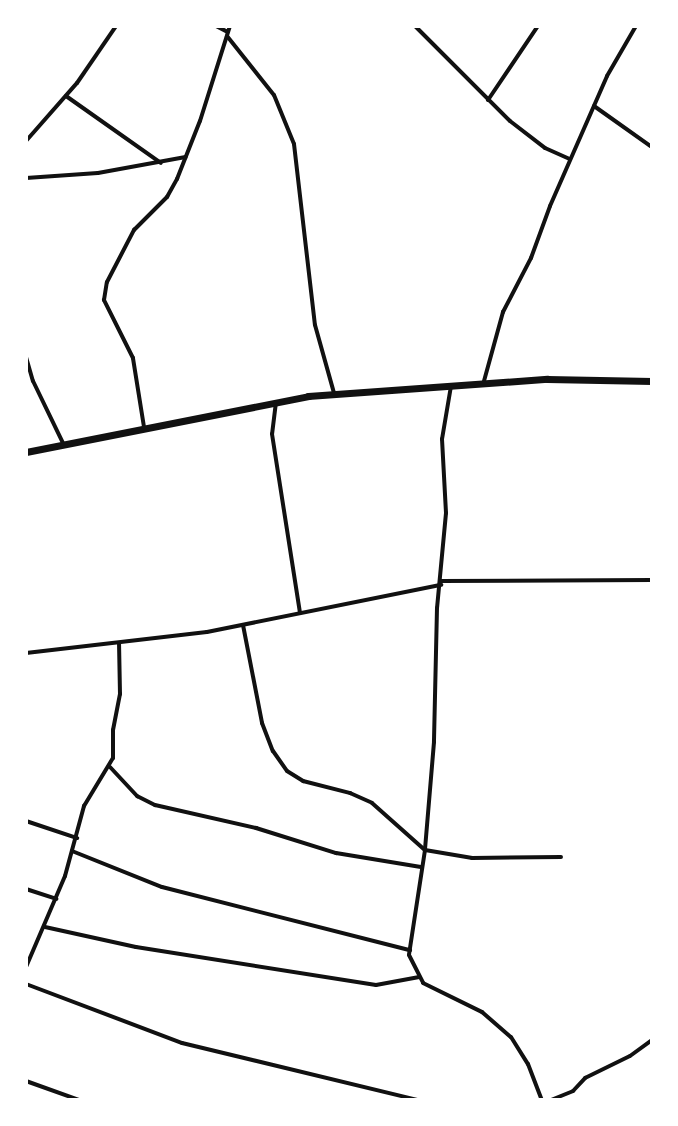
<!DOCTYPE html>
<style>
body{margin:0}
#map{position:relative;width:678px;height:1126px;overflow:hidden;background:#fff;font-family:"Public Sans",sans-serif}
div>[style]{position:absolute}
.minor>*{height:4px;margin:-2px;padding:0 2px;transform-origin:2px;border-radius:2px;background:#111}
.trunk>*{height:7px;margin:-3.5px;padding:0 3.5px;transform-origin:3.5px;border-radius:3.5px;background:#111}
span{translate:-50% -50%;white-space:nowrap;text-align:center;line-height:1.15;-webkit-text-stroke:7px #fff;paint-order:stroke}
.frame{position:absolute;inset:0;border:28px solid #fff;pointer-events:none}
</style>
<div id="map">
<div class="minor">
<div style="left:216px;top:26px;width:13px;rotate:27deg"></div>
<div style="left:415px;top:26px;width:134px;rotate:45deg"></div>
<div style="left:510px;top:121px;width:44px;rotate:37.6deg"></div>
<div style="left:545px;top:148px;width:27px;rotate:24deg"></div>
<div style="left:227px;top:36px;width:75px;rotate:51.5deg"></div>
<div style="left:274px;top:95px;width:53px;rotate:67.8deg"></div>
<div style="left:294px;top:144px;width:182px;rotate:83.4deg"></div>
<div style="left:315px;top:325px;width:71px;rotate:74.4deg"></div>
<div style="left:66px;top:96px;width:116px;rotate:35.2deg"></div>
<div style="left:488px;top:100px;width:89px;rotate:-56deg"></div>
<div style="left:594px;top:106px;width:71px;rotate:35.3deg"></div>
<div style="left:26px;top:141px;width:77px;rotate:-48.7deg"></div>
<div style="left:77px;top:83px;width:69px;rotate:-55.6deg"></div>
<div style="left:26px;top:178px;width:72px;rotate:-4deg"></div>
<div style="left:98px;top:173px;width:89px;rotate:-10.3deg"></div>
<div style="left:26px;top:357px;width:25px;rotate:74deg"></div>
<div style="left:33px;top:381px;width:69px;rotate:64.2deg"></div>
<div style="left:484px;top:381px;width:72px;rotate:-74.6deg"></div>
<div style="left:503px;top:312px;width:61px;rotate:-62.6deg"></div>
<div style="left:531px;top:258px;width:55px;rotate:-69.9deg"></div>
<div style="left:550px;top:206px;width:142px;rotate:-66.3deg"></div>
<div style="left:607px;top:76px;width:58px;rotate:-59.9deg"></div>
<div style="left:451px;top:386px;width:54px;rotate:99.6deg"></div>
<div style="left:442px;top:439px;width:74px;rotate:86.9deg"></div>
<div style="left:446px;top:513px;width:95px;rotate:95.4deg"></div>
<div style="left:437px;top:608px;width:134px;rotate:91.3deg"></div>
<div style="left:434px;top:742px;width:108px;rotate:94.8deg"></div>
<div style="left:425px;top:850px;width:106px;rotate:98.7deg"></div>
<div style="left:409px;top:955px;width:31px;rotate:63deg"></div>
<div style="left:423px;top:983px;width:66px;rotate:26.2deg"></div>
<div style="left:482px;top:1012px;width:38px;rotate:41deg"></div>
<div style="left:511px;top:1037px;width:32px;rotate:58deg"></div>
<div style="left:528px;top:1064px;width:39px;rotate:69deg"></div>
<div style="left:276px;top:402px;width:32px;rotate:97deg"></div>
<div style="left:272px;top:434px;width:181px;rotate:81.1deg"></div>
<div style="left:144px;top:427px;width:70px;rotate:-99.1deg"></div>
<div style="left:133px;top:358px;width:65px;rotate:-116.6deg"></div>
<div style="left:104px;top:300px;width:18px;rotate:-81deg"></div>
<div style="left:107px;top:282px;width:59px;rotate:-62.6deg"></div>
<div style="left:134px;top:230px;width:47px;rotate:-45deg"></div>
<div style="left:167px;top:197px;width:21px;rotate:-61deg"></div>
<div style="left:177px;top:179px;width:62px;rotate:-68.4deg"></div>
<div style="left:200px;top:121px;width:100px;rotate:-72.5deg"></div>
<div style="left:441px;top:581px;width:211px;rotate:-0.3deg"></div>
<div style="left:243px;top:625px;width:100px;rotate:79deg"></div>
<div style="left:262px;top:723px;width:30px;rotate:69deg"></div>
<div style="left:273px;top:751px;width:24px;rotate:55deg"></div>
<div style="left:287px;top:771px;width:19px;rotate:32deg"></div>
<div style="left:303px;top:781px;width:49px;rotate:14.3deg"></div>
<div style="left:350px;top:793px;width:24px;rotate:24deg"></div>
<div style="left:372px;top:803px;width:71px;rotate:41.6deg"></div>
<div style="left:425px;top:850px;width:48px;rotate:9.7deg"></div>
<div style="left:472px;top:858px;width:89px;rotate:-0.6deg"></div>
<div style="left:26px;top:653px;width:182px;rotate:-6.6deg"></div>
<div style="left:207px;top:632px;width:239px;rotate:-11.4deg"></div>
<div style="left:110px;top:767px;width:40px;rotate:47deg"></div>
<div style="left:137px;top:796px;width:20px;rotate:27deg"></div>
<div style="left:155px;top:805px;width:104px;rotate:12.8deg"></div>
<div style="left:256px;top:828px;width:84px;rotate:17.4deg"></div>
<div style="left:336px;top:853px;width:86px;rotate:9.4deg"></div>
<div style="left:26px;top:821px;width:54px;rotate:18.4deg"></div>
<div style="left:72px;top:851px;width:97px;rotate:21.8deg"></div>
<div style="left:162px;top:887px;width:256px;rotate:14.3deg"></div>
<div style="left:26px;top:889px;width:32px;rotate:18deg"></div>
<div style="left:45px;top:927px;width:93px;rotate:12.4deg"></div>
<div style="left:136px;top:947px;width:243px;rotate:9deg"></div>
<div style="left:376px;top:985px;width:44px;rotate:-10.5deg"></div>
<div style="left:26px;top:967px;width:99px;rotate:-66.8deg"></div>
<div style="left:65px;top:876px;width:73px;rotate:-74.8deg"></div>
<div style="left:84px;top:806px;width:56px;rotate:-58.9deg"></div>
<div style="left:113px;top:758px;width:28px;rotate:-90deg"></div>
<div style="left:113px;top:730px;width:37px;rotate:-79deg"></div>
<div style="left:120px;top:694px;width:51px;rotate:-91.1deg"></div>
<div style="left:26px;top:984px;width:167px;rotate:20.7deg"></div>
<div style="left:182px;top:1043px;width:243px;rotate:13.6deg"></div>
<div style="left:26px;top:1081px;width:56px;rotate:19.7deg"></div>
<div style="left:551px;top:1100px;width:24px;rotate:-22deg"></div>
<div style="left:573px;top:1091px;width:18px;rotate:-47deg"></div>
<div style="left:585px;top:1078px;width:50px;rotate:-26.1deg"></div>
<div style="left:630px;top:1056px;width:27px;rotate:-36deg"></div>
</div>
<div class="trunk">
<div style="left:26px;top:452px;width:288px;rotate:-11.2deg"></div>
<div style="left:308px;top:396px;width:240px;rotate:-4.1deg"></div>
<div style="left:547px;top:379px;width:105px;rotate:1.1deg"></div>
</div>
<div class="frame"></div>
</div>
